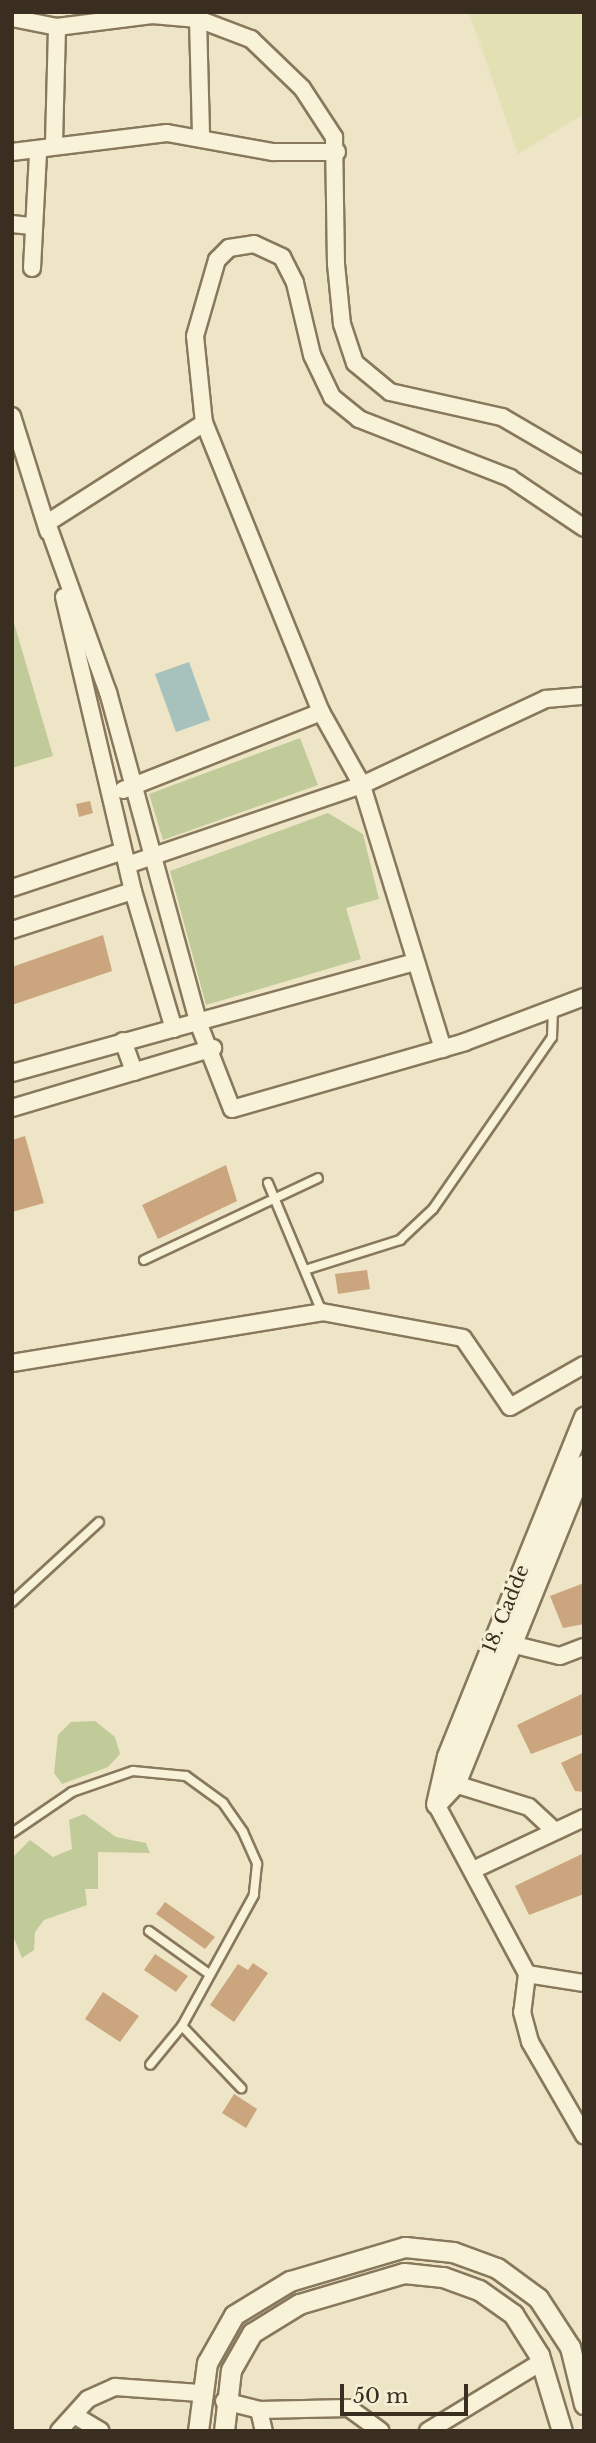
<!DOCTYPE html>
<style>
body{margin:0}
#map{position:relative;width:596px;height:2443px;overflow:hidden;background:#ede5c6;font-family:"Libre Baskerville",serif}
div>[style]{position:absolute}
.farmland>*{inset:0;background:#e3e0b4}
.green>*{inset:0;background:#c1cb9a}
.water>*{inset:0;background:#a7c1bc}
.building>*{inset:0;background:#cba57d}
.roads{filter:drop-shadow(2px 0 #88785c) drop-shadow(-2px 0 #88785c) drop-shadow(0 2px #88785c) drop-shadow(0 -2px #88785c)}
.service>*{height:8px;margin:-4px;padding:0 4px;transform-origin:4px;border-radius:4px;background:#f8f2d9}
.minor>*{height:16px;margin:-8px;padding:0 8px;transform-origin:8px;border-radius:8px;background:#f8f2d9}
.tertiary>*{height:19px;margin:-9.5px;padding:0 9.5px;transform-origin:9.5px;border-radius:9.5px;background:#f8f2d9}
span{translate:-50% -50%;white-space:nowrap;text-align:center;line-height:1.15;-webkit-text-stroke:6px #f5efd6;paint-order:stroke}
.street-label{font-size:19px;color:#392e20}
.frame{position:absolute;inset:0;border:14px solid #392e20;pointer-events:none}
.scale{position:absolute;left:340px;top:2384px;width:128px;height:32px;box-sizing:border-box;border:4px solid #392e20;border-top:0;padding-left:9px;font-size:21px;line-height:24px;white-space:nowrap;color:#392e20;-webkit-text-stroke:5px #f5efd6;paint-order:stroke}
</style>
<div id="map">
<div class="farmland">
<div style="clip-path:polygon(469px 12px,584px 12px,584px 114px,518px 154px)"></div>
</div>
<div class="green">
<div style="clip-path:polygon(12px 616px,53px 756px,12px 768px)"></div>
<div style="clip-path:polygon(300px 738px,318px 785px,163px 840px,149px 794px)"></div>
<div style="clip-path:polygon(328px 813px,363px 834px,379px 899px,346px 908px,361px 959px,206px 1005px,170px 871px)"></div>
<div style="clip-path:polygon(95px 1721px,115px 1737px,120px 1754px,108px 1767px,62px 1784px,54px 1773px,58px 1735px,71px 1722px)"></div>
<div style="clip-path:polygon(84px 1814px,116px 1837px,146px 1843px,150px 1853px,98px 1852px,98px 1889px,85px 1889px,87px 1905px,44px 1920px,35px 1932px,34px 1950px,22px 1958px,12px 1933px,12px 1858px,30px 1840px,53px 1857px,72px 1849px,69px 1820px)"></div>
</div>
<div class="water">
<div style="clip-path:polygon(189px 662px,210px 720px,176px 732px,155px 674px)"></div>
</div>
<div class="building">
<div style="clip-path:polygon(90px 801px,93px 813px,79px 817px,76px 804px)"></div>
<div style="clip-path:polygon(103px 935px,112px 971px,12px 1005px,12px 967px)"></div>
<div style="clip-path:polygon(25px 1136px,44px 1203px,12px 1212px,12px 1140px)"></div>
<div style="clip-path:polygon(226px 1165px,237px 1201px,158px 1239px,142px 1205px)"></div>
<div style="clip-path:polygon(367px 1270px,370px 1289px,338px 1294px,335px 1274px)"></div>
<div style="clip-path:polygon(584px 1583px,584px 1624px,563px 1628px,550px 1596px)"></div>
<div style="clip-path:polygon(584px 1693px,584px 1734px,531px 1754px,517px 1725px)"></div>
<div style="clip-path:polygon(584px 1752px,584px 1792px,575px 1791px,561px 1763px)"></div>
<div style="clip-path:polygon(584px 1853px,584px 1894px,529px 1915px,515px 1886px)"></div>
<div style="clip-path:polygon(165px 1902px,215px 1937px,205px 1949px,156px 1914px)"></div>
<div style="clip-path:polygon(155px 1954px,188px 1976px,176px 1992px,144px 1970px)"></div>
<div style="clip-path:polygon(253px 1963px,268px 1973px,234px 2022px,210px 2005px,238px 1964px,248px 1970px)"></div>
<div style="clip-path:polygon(103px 1992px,139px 2016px,120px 2042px,85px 2019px)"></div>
<div style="clip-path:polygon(234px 2094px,257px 2109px,246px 2128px,222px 2113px)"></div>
</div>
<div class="roads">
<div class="service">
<div style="left:268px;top:1183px;width:140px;rotate:67.3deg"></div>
<div style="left:144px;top:1260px;width:192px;rotate:-25.2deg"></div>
<div style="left:305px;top:1270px;width:100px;rotate:-17.5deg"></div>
<div style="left:400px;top:1240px;width:45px;rotate:-43.2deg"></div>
<div style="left:433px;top:1209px;width:209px;rotate:-55.3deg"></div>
<div style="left:552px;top:1037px;width:28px;rotate:-88deg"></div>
<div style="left:12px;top:1602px;width:118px;rotate:-42.6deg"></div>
<div style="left:12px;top:1833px;width:73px;rotate:-34.3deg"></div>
<div style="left:72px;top:1792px;width:65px;rotate:-19deg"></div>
<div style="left:133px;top:1771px;width:53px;rotate:5.4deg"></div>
<div style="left:186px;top:1776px;width:46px;rotate:36.1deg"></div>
<div style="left:223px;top:1803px;width:35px;rotate:55deg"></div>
<div style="left:243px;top:1832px;width:35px;rotate:66deg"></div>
<div style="left:257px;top:1864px;width:31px;rotate:96deg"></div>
<div style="left:254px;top:1895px;width:149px;rotate:118.8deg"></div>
<div style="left:182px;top:2026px;width:50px;rotate:129.4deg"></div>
<div style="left:149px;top:1931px;width:74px;rotate:35.6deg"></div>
<div style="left:182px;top:2026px;width:86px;rotate:46.4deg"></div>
</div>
<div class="minor">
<div style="left:12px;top:18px;width:46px;rotate:11.3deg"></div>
<div style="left:57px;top:27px;width:96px;rotate:-7.2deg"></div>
<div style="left:152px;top:15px;width:46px;rotate:5deg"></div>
<div style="left:198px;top:19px;width:57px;rotate:20.7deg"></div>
<div style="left:251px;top:39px;width:71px;rotate:43.9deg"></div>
<div style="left:302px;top:88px;width:59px;rotate:56.9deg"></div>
<div style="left:334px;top:137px;width:127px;rotate:89.1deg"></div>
<div style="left:336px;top:264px;width:60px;rotate:84.3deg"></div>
<div style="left:342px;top:324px;width:41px;rotate:71.6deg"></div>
<div style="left:355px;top:363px;width:45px;rotate:39.6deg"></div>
<div style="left:390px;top:392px;width:115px;rotate:12.6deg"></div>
<div style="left:502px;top:417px;width:95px;rotate:30.3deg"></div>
<div style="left:198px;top:19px;width:117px;rotate:88.5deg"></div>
<div style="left:54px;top:143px;width:116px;rotate:-88.5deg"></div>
<div style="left:12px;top:152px;width:156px;rotate:-7deg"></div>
<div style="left:167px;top:133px;width:108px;rotate:10.2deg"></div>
<div style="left:273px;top:152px;width:64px"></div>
<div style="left:12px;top:224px;width:20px;rotate:6deg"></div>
<div style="left:32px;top:268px;width:116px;rotate:-87deg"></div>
<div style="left:12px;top:416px;width:121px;rotate:72.6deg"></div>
<div style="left:204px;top:423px;width:186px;rotate:147.5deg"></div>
<div style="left:47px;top:523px;width:180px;rotate:70.2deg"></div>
<div style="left:108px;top:692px;width:342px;rotate:74.7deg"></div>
<div style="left:198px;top:1022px;width:93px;rotate:68.7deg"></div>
<div style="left:232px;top:1109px;width:242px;rotate:-16deg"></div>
<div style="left:465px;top:1042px;width:127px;rotate:-20.7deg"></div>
<div style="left:64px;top:597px;width:302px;rotate:76.8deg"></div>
<div style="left:133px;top:891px;width:144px;rotate:73.5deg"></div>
<div style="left:123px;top:790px;width:213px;rotate:-21.5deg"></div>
<div style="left:130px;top:864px;width:245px;rotate:-18.8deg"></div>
<div style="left:362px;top:785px;width:203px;rotate:-25.1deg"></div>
<div style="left:546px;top:699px;width:38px;rotate:-5deg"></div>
<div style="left:12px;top:888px;width:117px;rotate:-18.4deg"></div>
<div style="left:12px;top:930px;width:127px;rotate:-17.9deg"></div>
<div style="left:123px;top:1041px;width:33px;rotate:70deg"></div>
<div style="left:443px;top:1049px;width:276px;rotate:-107.1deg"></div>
<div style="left:362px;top:785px;width:84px;rotate:-119.3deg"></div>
<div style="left:321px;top:712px;width:312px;rotate:-112deg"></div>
<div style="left:204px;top:423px;width:87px;rotate:-95.9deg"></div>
<div style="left:195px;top:336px;width:79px;rotate:-73.9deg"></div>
<div style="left:217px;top:260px;width:17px;rotate:-45deg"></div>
<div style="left:229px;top:248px;width:25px;rotate:-9deg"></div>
<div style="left:254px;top:244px;width:31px;rotate:25deg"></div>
<div style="left:282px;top:257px;width:29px;rotate:63deg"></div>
<div style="left:295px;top:283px;width:74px;rotate:76.7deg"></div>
<div style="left:312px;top:355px;width:47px;rotate:64.5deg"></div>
<div style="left:332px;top:397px;width:35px;rotate:39deg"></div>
<div style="left:359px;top:419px;width:162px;rotate:21.3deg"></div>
<div style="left:510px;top:478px;width:89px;rotate:34deg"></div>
<div style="left:12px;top:1073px;width:417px;rotate:-15.4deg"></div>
<div style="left:12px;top:1108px;width:210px;rotate:-16.6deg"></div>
<div style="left:12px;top:1363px;width:314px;rotate:-9.3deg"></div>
<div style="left:322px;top:1312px;width:143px;rotate:10.4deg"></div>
<div style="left:463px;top:1338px;width:83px;rotate:55.7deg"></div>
<div style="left:510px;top:1407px;width:85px;rotate:-29.6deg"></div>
<div style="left:511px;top:1644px;width:50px;rotate:13.8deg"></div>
<div style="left:560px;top:1656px;width:26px;rotate:-21deg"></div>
<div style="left:455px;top:1784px;width:77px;rotate:17.3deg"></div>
<div style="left:529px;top:1807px;width:35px;rotate:43deg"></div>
<div style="left:436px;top:1804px;width:193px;rotate:61.8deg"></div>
<div style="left:473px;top:1870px;width:123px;rotate:-25.1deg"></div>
<div style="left:527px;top:1974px;width:38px;rotate:97deg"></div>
<div style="left:522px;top:2012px;width:31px;rotate:75deg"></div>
<div style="left:530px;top:2042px;width:108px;rotate:59.9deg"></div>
<div style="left:527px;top:1974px;width:58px;rotate:9deg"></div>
<div style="left:224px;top:2401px;width:36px;rotate:14deg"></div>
<div style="left:259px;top:2410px;width:22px;rotate:77deg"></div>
<div style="left:259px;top:2410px;width:90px;rotate:-1.3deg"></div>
<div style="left:349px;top:2408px;width:39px;rotate:36deg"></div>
<div style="left:74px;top:2415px;width:31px;rotate:31deg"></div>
<div style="left:59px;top:2431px;width:43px;rotate:-47.8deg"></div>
<div style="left:88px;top:2399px;width:30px;rotate:-24deg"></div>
<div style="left:115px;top:2387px;width:85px;rotate:4deg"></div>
<div style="left:428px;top:2431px;width:132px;rotate:-31.4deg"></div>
</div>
<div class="tertiary">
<div style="left:437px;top:1803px;width:26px;rotate:-47deg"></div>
<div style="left:455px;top:1784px;width:345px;rotate:-68deg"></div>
<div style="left:436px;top:1804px;width:49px;rotate:-77.1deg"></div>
<div style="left:447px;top:1756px;width:366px;rotate:-68deg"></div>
<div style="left:198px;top:2431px;width:69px;rotate:-82.5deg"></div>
<div style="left:207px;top:2363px;width:55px;rotate:-60.6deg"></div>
<div style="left:234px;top:2315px;width:66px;rotate:-31.3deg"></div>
<div style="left:290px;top:2281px;width:120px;rotate:-16.5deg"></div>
<div style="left:405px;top:2247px;width:48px;rotate:5.9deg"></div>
<div style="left:453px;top:2252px;width:47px;rotate:20deg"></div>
<div style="left:497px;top:2268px;width:51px;rotate:36.2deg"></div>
<div style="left:538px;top:2298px;width:59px;rotate:56.9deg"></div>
<div style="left:570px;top:2347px;width:59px;rotate:76.2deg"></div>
<div style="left:224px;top:2431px;width:61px;rotate:-83.5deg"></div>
<div style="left:231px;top:2370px;width:43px;rotate:-60.4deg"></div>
<div style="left:252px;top:2333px;width:55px;rotate:-31.7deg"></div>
<div style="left:299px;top:2304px;width:109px;rotate:-16.4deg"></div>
<div style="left:404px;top:2273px;width:39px;rotate:6deg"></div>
<div style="left:443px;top:2277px;width:38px;rotate:20deg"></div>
<div style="left:479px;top:2290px;width:42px;rotate:35.2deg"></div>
<div style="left:513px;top:2314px;width:49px;rotate:57.6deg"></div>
<div style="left:539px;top:2355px;width:79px;rotate:73.2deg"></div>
</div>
</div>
<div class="street-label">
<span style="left:506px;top:1609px;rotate:-68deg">18. Cadde</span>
</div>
<div class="frame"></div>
<div class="scale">50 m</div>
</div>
